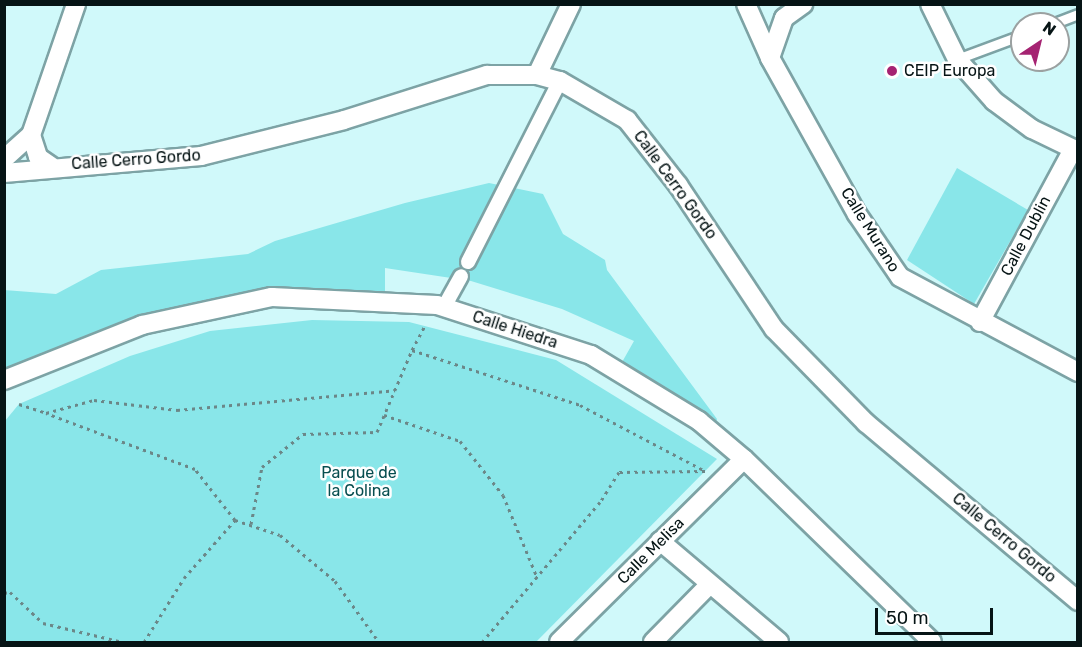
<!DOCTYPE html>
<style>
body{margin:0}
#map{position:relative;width:1082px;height:647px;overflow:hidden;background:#d0f9fa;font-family:Rubik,sans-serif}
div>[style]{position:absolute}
.green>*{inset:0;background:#89e6e9}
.path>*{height:3px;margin-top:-1.5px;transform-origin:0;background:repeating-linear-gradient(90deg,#6b8788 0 3px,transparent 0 7.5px)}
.roads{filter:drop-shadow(2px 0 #7da3a5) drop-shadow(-2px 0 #7da3a5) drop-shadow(0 2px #7da3a5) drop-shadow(0 -2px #7da3a5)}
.service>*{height:9px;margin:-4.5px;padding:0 4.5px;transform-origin:4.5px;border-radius:4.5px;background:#fff}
.pedestrian>*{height:14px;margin:-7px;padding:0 7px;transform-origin:7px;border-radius:7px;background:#fff}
.minor>*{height:18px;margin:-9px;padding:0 9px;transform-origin:9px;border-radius:9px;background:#fff}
.dots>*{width:16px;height:16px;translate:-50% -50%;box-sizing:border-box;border:3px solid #fff;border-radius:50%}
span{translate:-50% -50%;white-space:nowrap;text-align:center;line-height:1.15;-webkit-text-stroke:5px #fff;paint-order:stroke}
.poi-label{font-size:16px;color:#061415}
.left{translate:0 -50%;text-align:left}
.street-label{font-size:16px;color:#061415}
.park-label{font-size:16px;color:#074e50}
.frame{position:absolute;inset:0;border:6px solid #061415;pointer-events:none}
.north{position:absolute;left:1010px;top:12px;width:60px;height:60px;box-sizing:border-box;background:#fff;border:2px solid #9ba1a1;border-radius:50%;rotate:35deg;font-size:16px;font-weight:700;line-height:24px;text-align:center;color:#061415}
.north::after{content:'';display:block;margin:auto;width:21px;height:27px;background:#a52372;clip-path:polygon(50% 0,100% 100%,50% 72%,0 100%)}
.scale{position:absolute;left:875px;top:608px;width:118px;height:27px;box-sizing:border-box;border:3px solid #061415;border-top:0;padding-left:8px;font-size:18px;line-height:21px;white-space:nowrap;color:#061415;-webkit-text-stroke:4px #fff;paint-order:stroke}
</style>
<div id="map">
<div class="green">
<div style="clip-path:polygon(957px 168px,1028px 210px,974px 304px,907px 260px)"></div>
<div style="clip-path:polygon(489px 183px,543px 194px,563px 234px,605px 260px,607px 270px,717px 419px,713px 433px,617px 371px,634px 341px,562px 309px,471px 281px,385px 268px,385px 302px,272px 297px,142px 325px,5px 380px,4px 290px,56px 294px,101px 270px,248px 254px,275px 241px,405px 203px)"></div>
<div style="clip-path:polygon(312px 320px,409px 322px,556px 360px,717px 459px,536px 642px,5px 642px,5px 421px,19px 404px,130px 356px,210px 331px)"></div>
</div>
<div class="path">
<div style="left:412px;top:350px;width:27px;rotate:-62deg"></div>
<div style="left:19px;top:404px;width:28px;rotate:18deg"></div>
<div style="left:384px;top:415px;width:80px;rotate:18.9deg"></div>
<div style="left:460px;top:441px;width:69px;rotate:51.5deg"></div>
<div style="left:503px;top:495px;width:89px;rotate:67.5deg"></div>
<div style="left:235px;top:520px;width:65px;rotate:-128.1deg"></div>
<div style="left:195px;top:469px;width:159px;rotate:-159.4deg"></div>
<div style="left:46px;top:413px;width:50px;rotate:-15.2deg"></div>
<div style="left:94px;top:400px;width:84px;rotate:6.9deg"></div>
<div style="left:177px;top:410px;width:219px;rotate:-5.2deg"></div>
<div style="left:251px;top:524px;width:58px;rotate:-79.1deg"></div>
<div style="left:262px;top:467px;width:53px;rotate:-38.8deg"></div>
<div style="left:303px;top:434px;width:74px;rotate:-1.5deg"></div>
<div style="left:377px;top:432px;width:89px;rotate:-66.9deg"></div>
<div style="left:412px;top:350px;width:177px;rotate:18.1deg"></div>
<div style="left:580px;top:405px;width:141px;rotate:27.8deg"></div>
<div style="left:705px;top:471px;width:86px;rotate:179.3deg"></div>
<div style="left:619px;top:472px;width:36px;rotate:122deg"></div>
<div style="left:600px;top:502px;width:183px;rotate:130.1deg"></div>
<div style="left:4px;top:593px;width:6px;rotate:-9deg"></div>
<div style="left:10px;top:592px;width:45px;rotate:43.2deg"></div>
<div style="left:43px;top:623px;width:82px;rotate:13.4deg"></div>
<div style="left:144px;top:642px;width:75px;rotate:-58deg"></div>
<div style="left:184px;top:578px;width:77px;rotate:-48.7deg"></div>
<div style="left:235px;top:520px;width:47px;rotate:18.4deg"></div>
<div style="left:280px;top:535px;width:72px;rotate:39.9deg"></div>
<div style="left:335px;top:581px;width:75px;rotate:54.2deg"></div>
<div style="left:244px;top:642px;width:27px"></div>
</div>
<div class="roads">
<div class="service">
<div style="left:1052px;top:24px;width:28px;rotate:-21deg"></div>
<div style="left:957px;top:59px;width:69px;rotate:-20.3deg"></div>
</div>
<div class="pedestrian">
<div style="left:468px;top:262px;width:203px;rotate:-63.1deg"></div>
<div style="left:444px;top:307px;width:35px;rotate:-61deg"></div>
</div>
<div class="minor">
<div style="left:746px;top:4px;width:59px;rotate:66deg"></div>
<div style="left:770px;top:58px;width:179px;rotate:60.9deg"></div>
<div style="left:857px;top:214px;width:76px;rotate:55.7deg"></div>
<div style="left:900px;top:277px;width:202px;rotate:28.1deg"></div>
<div style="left:930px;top:4px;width:61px;rotate:63.9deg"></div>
<div style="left:957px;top:59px;width:56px;rotate:48.6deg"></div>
<div style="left:994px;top:101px;width:47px;rotate:36.4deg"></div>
<div style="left:1032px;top:129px;width:51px;rotate:25.6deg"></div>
<div style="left:770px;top:58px;width:42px;rotate:-70.7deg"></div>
<div style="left:784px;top:18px;width:24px;rotate:-36deg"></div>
<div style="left:537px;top:75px;width:79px;rotate:-64.4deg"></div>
<div style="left:31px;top:135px;width:23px;rotate:72deg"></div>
<div style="left:38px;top:157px;width:16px;rotate:35deg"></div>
<div style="left:4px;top:159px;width:36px;rotate:-42deg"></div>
<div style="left:31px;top:135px;width:139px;rotate:-71deg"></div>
<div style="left:4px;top:173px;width:198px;rotate:-4.9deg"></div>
<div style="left:201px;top:156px;width:147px;rotate:-14.1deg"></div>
<div style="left:344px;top:120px;width:150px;rotate:-17.5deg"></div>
<div style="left:487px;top:75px;width:50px"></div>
<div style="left:537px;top:75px;width:24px;rotate:15deg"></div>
<div style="left:560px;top:81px;width:78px;rotate:30.2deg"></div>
<div style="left:627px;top:120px;width:83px;rotate:51.9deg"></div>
<div style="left:678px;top:185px;width:173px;rotate:56.3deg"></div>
<div style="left:774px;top:329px;width:132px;rotate:45.6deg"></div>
<div style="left:866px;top:423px;width:277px;rotate:40deg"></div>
<div style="left:980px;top:322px;width:196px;rotate:-61.7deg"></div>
<div style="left:4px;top:380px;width:149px;rotate:-21.7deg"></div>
<div style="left:142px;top:325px;width:133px;rotate:-12.2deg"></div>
<div style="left:272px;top:297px;width:165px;rotate:2.8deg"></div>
<div style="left:437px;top:305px;width:162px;rotate:18deg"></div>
<div style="left:591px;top:355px;width:127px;rotate:31.4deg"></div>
<div style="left:699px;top:421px;width:59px;rotate:40.2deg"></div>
<div style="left:744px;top:459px;width:262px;rotate:44.2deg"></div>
<div style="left:660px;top:541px;width:156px;rotate:40.3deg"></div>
<div style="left:559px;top:642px;width:260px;rotate:-44.7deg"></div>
<div style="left:653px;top:642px;width:81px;rotate:-45.5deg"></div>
</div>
</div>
<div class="dots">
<div style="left:892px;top:71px;background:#a52372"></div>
</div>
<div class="poi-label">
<span class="left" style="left:904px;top:71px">CEIP Europa</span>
</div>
<div class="street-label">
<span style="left:136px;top:160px;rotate:-4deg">Calle Cerro Gordo</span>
<span style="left:675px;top:185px;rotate:54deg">Calle Cerro Gordo</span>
<span style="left:870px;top:230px;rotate:58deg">Calle Murano</span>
<span style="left:1026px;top:236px;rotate:-62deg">Calle Dublin</span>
<span style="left:515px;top:330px;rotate:18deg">Calle Hiedra</span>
<span style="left:1004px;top:538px;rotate:40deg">Calle Cerro Gordo</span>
<span style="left:651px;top:551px;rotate:-45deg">Calle Melisa</span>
</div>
<div class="park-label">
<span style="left:359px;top:482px">Parque de<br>la Colina</span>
</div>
<div class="frame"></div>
<div class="north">N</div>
<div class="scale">50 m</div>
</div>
